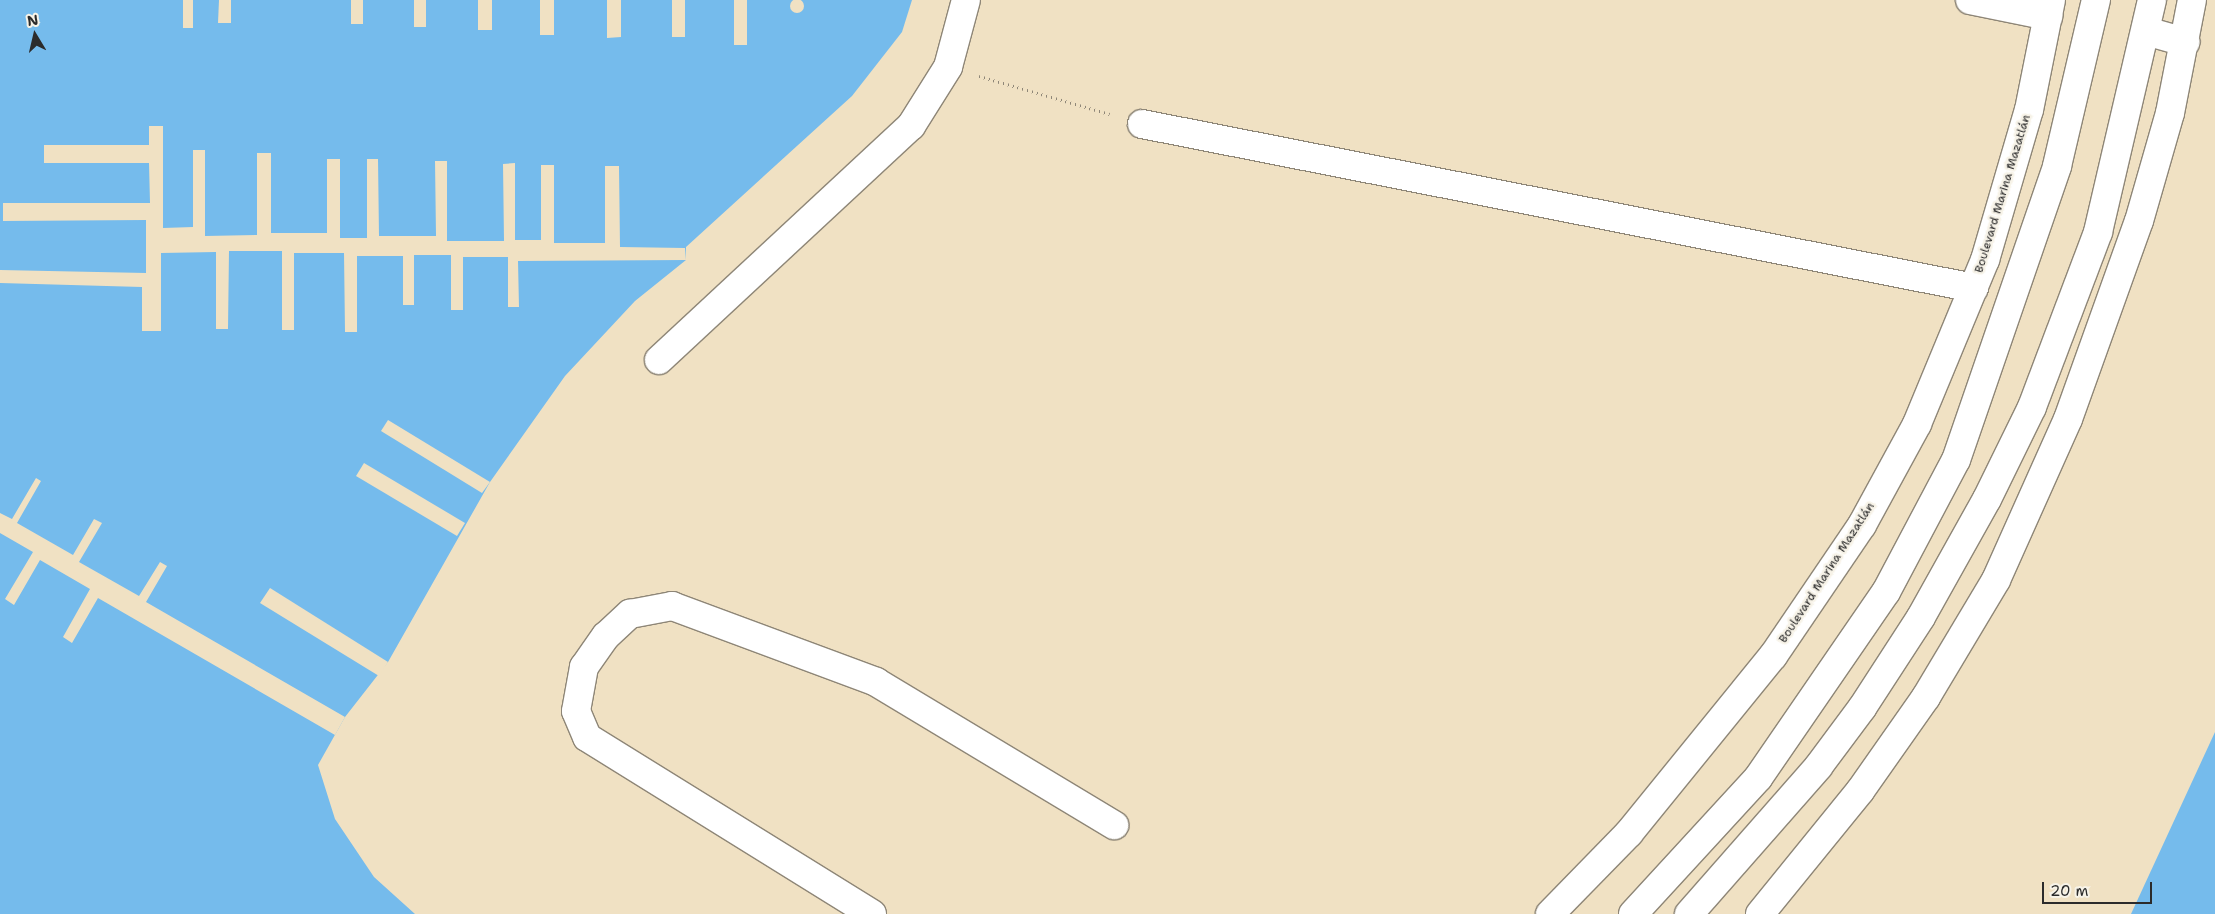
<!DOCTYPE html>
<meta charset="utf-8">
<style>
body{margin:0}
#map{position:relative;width:2215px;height:914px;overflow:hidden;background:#f0e1c3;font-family:"Shantell Sans",sans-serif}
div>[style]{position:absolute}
.water>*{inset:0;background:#75bbec}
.pier>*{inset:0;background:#f0e1c3}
.round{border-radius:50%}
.path>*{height:3px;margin-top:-1.5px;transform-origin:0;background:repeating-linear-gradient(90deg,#8e8677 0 1px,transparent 0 5px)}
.roads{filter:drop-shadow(1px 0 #8e8677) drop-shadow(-1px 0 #8e8677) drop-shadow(0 1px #8e8677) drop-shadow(0 -1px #8e8677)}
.minor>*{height:28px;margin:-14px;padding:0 14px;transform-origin:14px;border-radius:14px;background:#fff}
.major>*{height:28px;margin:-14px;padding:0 14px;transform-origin:14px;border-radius:14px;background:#fff}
span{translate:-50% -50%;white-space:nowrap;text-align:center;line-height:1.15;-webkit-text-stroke:5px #f7f3e8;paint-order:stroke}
.street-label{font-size:12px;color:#2b2b2b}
.north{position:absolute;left:10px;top:10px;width:50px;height:50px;-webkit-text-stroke:4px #f7f3e8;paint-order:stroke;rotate:351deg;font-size:14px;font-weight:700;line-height:20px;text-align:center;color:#2b2b2b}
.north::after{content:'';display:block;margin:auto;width:18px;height:22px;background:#2b2b2b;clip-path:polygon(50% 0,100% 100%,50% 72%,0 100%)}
.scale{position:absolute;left:2042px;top:882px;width:110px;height:22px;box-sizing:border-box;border:2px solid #2b2b2b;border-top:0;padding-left:6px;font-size:15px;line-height:18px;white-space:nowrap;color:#2b2b2b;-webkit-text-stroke:4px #f7f3e8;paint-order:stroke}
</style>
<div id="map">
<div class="water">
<div style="clip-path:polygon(0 0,912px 0,902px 32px,852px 96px,686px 247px,686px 260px,635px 301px,565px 376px,490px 482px,388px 662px,345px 717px,318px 765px,335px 819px,374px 877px,415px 914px,0 914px)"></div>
<div style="clip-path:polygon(2215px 732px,2215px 914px,2131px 914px)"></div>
</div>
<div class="pier">
<div class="round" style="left:790px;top:-1px;width:14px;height:14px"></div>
<div style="clip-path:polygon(183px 0,193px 0,193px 28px,183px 28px)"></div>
<div style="clip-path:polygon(219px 0,231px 0,231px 23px,218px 23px)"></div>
<div style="clip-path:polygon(351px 0,363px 0,363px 24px,351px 24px)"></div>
<div style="clip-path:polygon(414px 0,426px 0,426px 27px,414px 27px)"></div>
<div style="clip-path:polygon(478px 0,492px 0,492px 30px,478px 30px)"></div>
<div style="clip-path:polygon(540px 0,554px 0,554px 35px,540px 35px)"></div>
<div style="clip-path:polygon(607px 0,621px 0,621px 37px,607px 38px)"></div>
<div style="clip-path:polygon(672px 0,685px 0,685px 37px,672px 37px)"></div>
<div style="clip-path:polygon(734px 0,747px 0,747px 45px,734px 45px)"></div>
<div style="clip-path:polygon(149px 126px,163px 126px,163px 228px,193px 227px,193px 150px,205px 150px,205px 236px,257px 235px,257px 153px,271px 153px,271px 233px,327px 233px,327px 159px,340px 159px,340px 238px,367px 238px,367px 159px,378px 159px,379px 236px,436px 236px,435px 161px,447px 161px,447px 241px,504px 241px,503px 164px,515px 163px,515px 240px,541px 240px,541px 165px,554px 165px,554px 243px,605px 243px,605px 166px,619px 166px,620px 247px,685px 248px,686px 260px,518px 261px,519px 307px,508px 307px,508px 257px,463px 257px,463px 310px,451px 310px,451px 255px,414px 255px,414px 305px,403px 305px,403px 256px,357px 256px,357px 332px,345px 332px,344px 253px,294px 253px,294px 330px,282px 330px,282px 251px,229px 251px,228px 329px,216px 329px,216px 252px,161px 253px,161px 331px,142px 331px,142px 287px,0 283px,0 270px,146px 273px,146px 220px,3px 221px,3px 203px,150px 203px,149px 163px,44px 163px,44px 145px,149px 145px)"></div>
<div style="clip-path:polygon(388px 420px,490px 482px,482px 493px,381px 431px)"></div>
<div style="clip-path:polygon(364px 463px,465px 523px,457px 536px,356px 476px)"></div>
<div style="clip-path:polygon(36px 478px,41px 481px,17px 523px,73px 555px,94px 519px,102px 523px,79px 562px,139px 596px,160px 562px,167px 566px,146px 602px,345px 717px,335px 735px,98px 598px,72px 643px,63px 637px,90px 589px,40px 560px,14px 605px,5px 599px,33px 552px,0 533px,0 513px,12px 519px)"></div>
<div style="clip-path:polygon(270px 588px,388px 662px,379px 676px,260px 603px)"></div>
</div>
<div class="path">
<div style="left:979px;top:76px;width:136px;rotate:16.2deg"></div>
</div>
<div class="roads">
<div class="minor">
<div style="left:1970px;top:0;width:80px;rotate:11.6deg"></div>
<div style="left:2146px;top:31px;width:41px;rotate:15.8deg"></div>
<div style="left:1142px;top:124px;width:848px;rotate:11.15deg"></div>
<div style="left:659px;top:360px;width:344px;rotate:-42.9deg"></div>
<div style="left:911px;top:126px;width:70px;rotate:-57.9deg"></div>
<div style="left:948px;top:67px;width:69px;rotate:-75deg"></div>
<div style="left:872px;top:914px;width:335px;rotate:-148.2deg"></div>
<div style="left:587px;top:737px;width:28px;rotate:-113deg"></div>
<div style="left:576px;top:711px;width:45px;rotate:-79.7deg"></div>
<div style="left:584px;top:667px;width:38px;rotate:-55deg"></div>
<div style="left:606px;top:636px;width:33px;rotate:-43deg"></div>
<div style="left:630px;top:614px;width:43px;rotate:-10.8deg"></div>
<div style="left:672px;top:606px;width:218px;rotate:20.4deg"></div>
<div style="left:876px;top:682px;width:278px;rotate:31deg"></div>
<div style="left:1550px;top:914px;width:113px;rotate:-45.7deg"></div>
<div style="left:1629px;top:833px;width:228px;rotate:-50.9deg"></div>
<div style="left:1773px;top:656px;width:158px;rotate:-55.8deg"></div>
<div style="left:1862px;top:525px;width:115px;rotate:-61.4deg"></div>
<div style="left:1917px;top:424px;width:178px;rotate:-67.5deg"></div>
<div style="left:1985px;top:260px;width:156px;rotate:-73.7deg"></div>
<div style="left:2029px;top:110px;width:112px;rotate:-78.7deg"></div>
<div style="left:1760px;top:914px;width:159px;rotate:-50.9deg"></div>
<div style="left:1860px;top:791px;width:115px;rotate:-54.9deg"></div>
<div style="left:1926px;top:697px;width:136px;rotate:-59.1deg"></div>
<div style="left:1996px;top:580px;width:176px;rotate:-65.9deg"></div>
<div style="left:2068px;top:419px;width:210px;rotate:-70.3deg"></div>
<div style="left:2139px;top:221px;width:112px;rotate:-74deg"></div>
<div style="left:2170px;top:113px;width:115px;rotate:-79deg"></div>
</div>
<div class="major">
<div style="left:1633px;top:914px;width:185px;rotate:-47.4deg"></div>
<div style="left:1758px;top:778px;width:226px;rotate:-55.5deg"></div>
<div style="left:1886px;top:592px;width:149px;rotate:-62.1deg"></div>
<div style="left:1956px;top:460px;width:311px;rotate:-71deg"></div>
<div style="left:2057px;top:166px;width:171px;rotate:-76.8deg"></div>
<div style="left:1689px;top:914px;width:196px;rotate:-48.7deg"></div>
<div style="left:1818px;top:767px;width:74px;rotate:-53.3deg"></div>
<div style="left:1862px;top:708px;width:108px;rotate:-57deg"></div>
<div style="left:1921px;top:617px;width:135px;rotate:-60.8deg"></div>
<div style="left:1987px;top:499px;width:102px;rotate:-63.9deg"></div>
<div style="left:2032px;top:407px;width:187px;rotate:-69.3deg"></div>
<div style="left:2098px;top:232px;width:238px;rotate:-76.9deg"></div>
</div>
</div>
<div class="street-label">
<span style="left:2003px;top:194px;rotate:-73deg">Boulevard Marina Mazatlán</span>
<span style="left:1827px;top:573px;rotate:-57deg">Boulevard Marina Mazatlán</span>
</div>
<div class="north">N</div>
<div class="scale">20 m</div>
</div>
